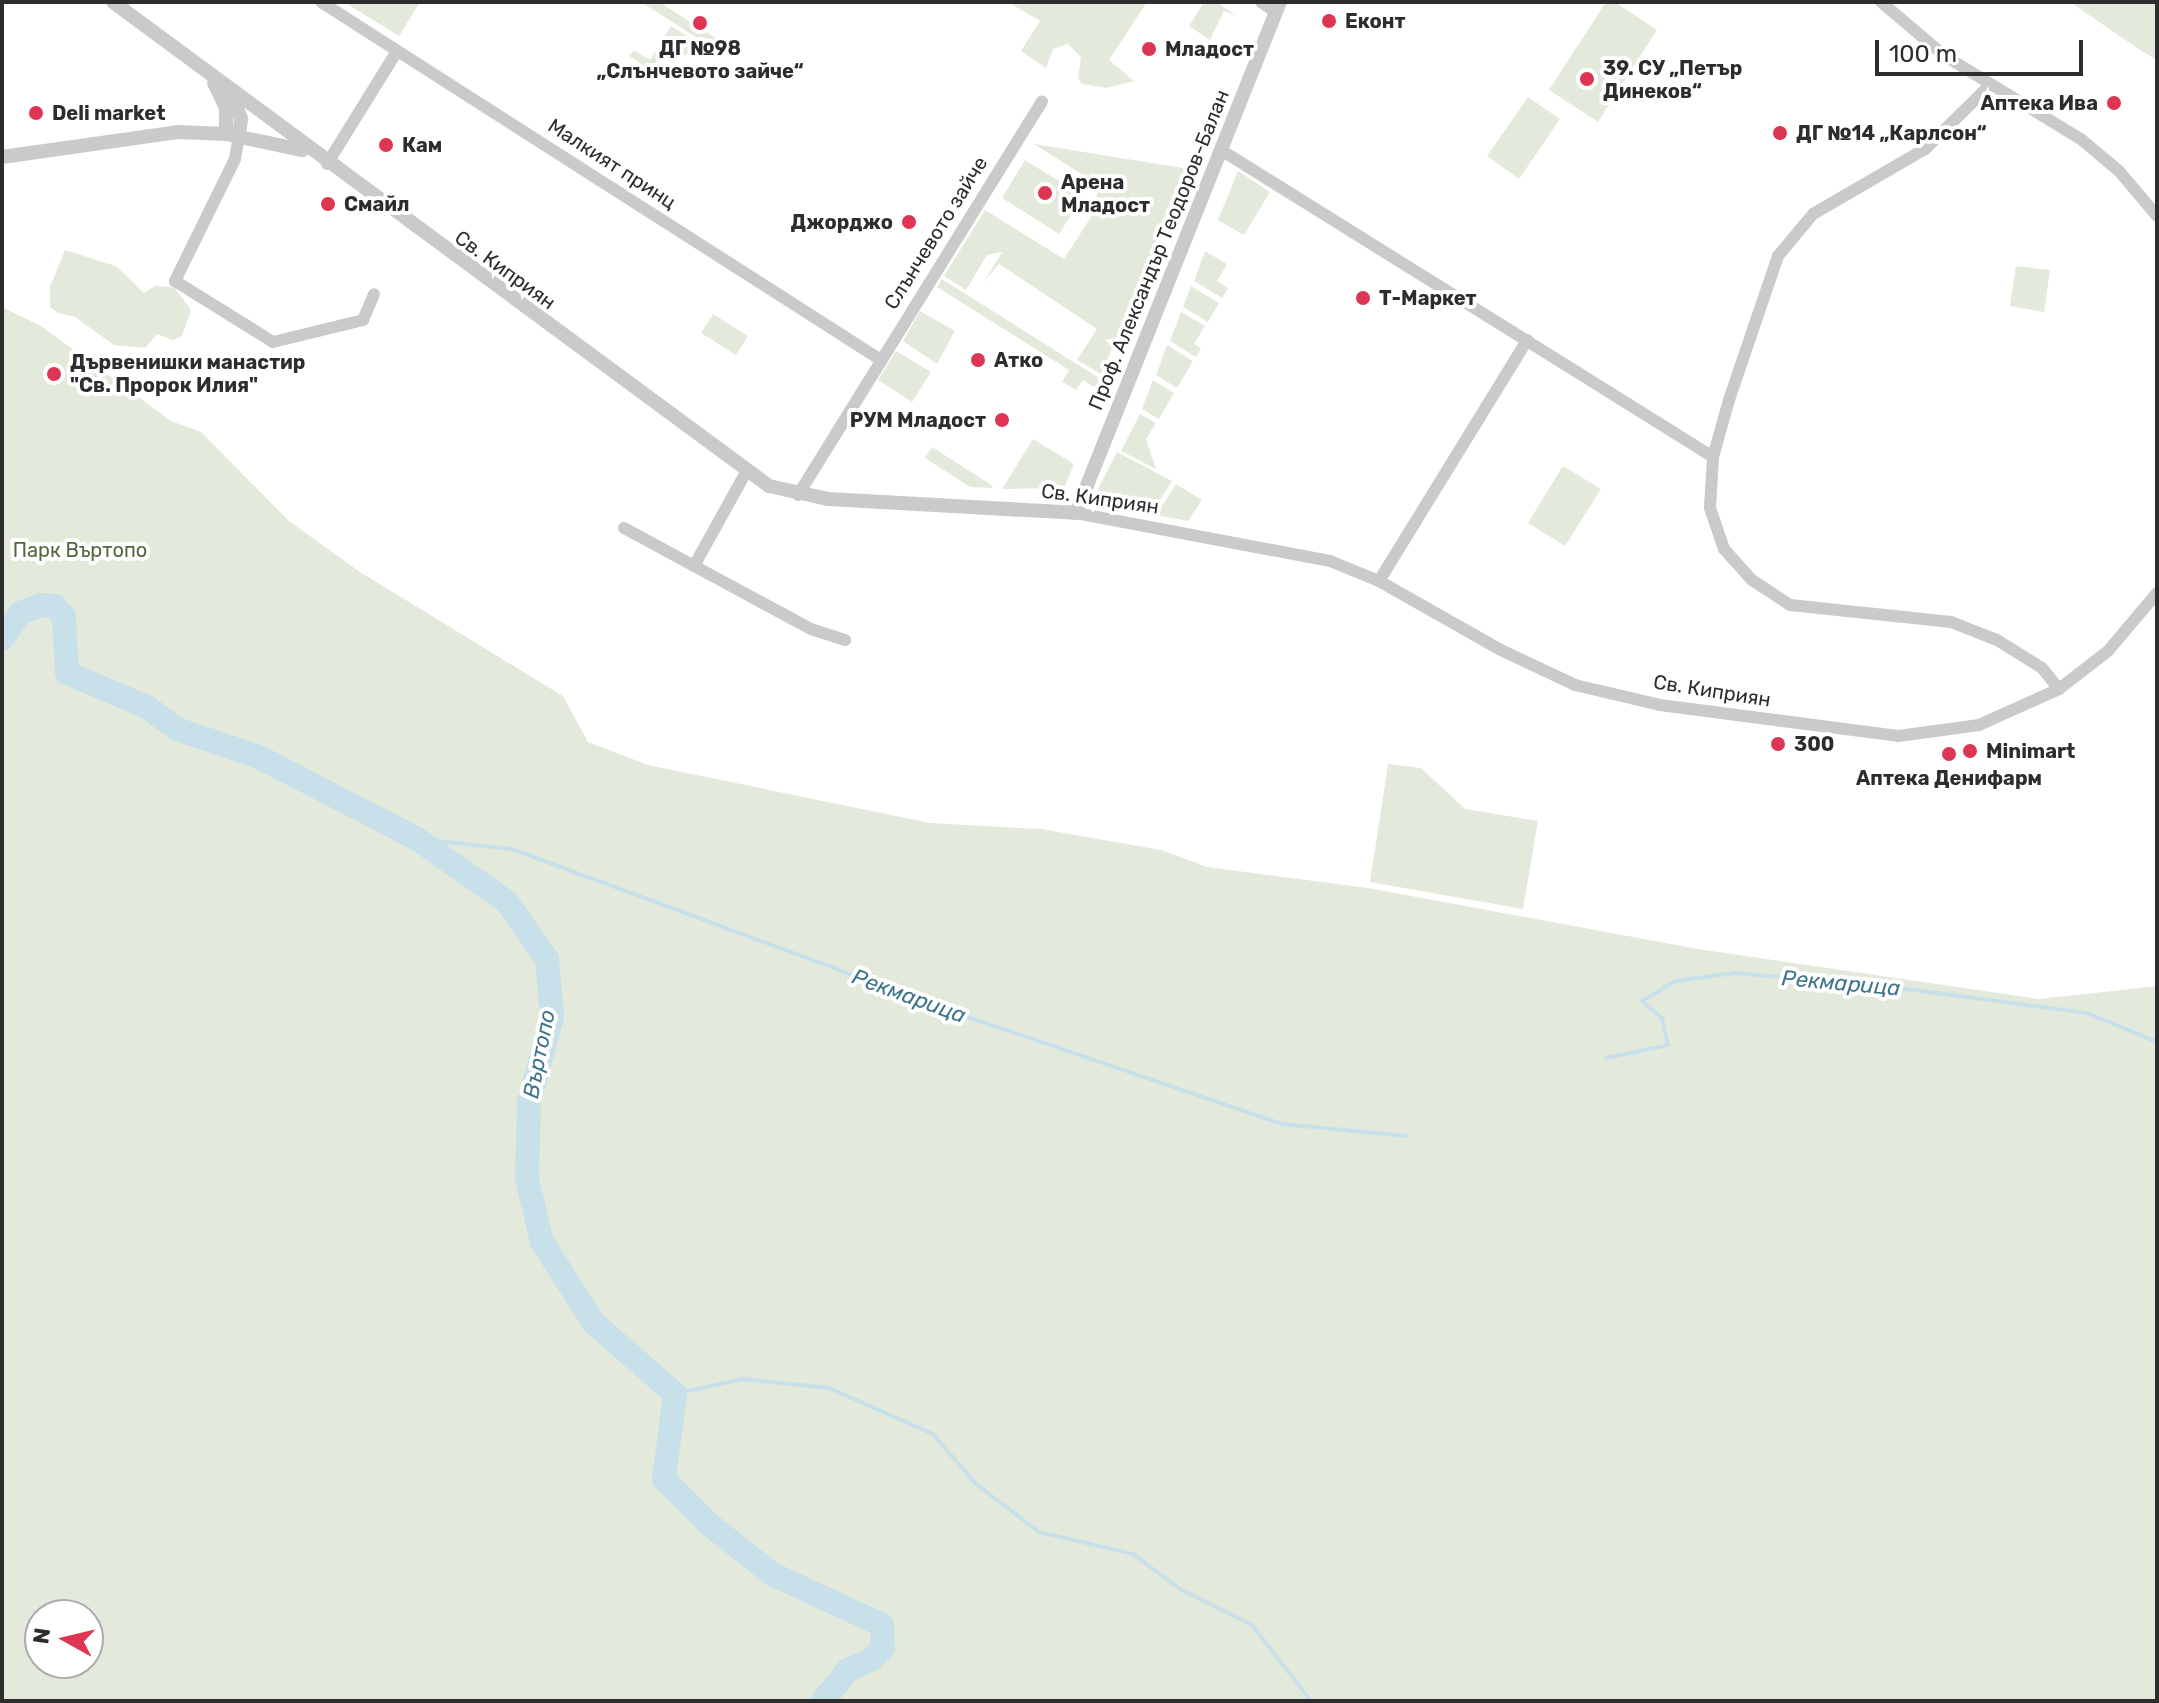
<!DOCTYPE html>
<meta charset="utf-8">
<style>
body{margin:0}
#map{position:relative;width:2159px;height:1703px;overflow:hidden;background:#fff;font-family:Rubik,sans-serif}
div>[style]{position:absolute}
.green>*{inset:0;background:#e4eadb}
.stream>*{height:4px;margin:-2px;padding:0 2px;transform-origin:2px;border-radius:2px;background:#c7e0e9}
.river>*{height:24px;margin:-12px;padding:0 12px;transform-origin:12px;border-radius:12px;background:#c7e0e9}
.minor>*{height:12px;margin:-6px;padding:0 6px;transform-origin:6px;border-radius:6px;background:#cacaca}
.tertiary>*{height:14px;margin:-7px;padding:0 7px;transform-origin:7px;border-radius:7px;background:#cacaca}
.dots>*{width:22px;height:22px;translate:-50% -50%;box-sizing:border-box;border:4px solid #fff;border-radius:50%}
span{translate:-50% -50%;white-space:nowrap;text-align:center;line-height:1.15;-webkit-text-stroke:8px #fff;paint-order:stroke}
.poi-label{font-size:20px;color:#2d2d2d;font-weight:700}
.left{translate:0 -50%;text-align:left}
.right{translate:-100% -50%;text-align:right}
.street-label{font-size:20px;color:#2d2d2d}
.park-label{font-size:20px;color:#54663c}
.water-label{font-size:22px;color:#3e758b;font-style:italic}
.frame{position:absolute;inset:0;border:4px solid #2d2d2d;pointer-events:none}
.north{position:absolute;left:24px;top:1599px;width:80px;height:80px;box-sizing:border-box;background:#fff;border:2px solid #ababab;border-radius:50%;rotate:278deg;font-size:22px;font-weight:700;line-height:32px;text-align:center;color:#2d2d2d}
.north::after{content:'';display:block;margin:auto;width:28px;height:36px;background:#de3552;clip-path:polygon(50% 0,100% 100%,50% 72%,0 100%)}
.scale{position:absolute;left:1875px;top:40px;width:208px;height:36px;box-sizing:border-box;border:4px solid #2d2d2d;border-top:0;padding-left:10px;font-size:24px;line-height:28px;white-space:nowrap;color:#2d2d2d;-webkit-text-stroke:6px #fff;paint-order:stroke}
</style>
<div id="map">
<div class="green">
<div style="clip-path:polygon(344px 2px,420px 2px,399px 36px)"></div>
<div style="clip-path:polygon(641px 2px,659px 2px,722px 42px,713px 48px)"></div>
<div style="clip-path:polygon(1008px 2px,1147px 2px,1109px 60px,1134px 81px,1107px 88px,1082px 84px,1078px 78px,1081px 57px,1068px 44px,1053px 49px,1046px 68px,1021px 51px,1040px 21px)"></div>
<div style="clip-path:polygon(1204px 2px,1216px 2px,1237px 16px,1224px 11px,1210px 40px,1189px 26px)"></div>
<div style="clip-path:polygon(1606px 2px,1615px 2px,1657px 30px,1598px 122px,1549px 90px)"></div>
<div style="clip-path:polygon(2070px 2px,2157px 2px,2157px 60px,2140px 50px)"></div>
<div style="clip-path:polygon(671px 26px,698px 43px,692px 53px,666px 60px,660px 56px,651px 70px,629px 56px,634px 50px,650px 60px)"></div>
<div style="clip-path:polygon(1528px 97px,1560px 119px,1519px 179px,1487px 156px)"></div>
<div style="clip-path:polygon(1034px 144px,1189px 169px,1101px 374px,1077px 360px,1097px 329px,999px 264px,983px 283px,1002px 252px,987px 255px,966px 290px,944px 276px,985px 210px,1064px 259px,1102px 200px,1096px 196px,1102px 187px)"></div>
<div style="clip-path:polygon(1025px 160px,1083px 196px,1059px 234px,1002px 198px)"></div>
<div style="clip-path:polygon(1238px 171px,1270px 192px,1244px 235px,1218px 220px)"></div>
<div style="clip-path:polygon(65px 250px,116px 266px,144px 293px,155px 286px,174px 287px,191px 310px,182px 336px,173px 340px,157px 334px,145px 348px,114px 345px,75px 317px,58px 313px,50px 307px,50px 287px)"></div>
<div style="clip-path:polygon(1205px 251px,1227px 264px,1217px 281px,1228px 288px,1222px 298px,1194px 281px)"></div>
<div style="clip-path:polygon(2016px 266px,2050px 270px,2044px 312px,2010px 306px)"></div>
<div style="clip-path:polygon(942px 279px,1102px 380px,1097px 389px,1083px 380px,1076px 390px,1062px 382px,1069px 370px,937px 287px)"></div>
<div style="clip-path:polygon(1191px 286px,1219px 303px,1208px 322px,1183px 307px)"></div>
<div style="clip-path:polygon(evenodd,2px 307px,41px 326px,171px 421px,201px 432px,289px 521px,360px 572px,563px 696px,588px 742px,648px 765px,930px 823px,1041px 829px,1161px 850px,1207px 867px,1368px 888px,1698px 949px,2039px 999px,2157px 986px,2157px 1701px,2px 1701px,2px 307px,40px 1615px,88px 1615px,88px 1663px,40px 1663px,40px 1615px)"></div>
<div style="clip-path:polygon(920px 311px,955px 331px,937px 364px,903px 341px)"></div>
<div style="clip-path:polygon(1181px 312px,1205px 326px,1194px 344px,1201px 348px,1196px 357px,1170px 341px)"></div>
<div style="clip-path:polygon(713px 314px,748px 336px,736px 355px,701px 333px)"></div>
<div style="clip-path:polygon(1167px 345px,1193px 361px,1177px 388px,1156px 375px)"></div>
<div style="clip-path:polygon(896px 351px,931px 372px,912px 402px,878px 380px)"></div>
<div style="clip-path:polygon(1153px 380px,1174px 393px,1159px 419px,1142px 409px)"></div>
<div style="clip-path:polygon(1140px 414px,1156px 423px,1146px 439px,1156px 469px,1121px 451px)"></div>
<div style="clip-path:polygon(1033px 439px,1074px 464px,1064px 488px,1002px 489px)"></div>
<div style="clip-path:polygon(932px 447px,993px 486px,992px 488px,970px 487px,925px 458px)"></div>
<div style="clip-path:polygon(1117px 452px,1172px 481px,1151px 514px,1106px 506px,1099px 499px,1098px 489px)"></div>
<div style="clip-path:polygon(1563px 466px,1601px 489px,1565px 546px,1528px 523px)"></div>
<div style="clip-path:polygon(1176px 484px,1202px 500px,1188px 521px,1156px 515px)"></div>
<div style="clip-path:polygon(1388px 764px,1421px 768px,1465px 809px,1538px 821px,1523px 909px,1370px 882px)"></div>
</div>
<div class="stream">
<div style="left:417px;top:839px;width:96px;rotate:6deg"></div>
<div style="left:512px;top:849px;width:464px;rotate:20.3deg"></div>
<div style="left:947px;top:1010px;width:354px;rotate:18.8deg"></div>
<div style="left:1282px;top:1124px;width:125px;rotate:5.5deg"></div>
<div style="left:1606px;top:1058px;width:63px;rotate:-11.8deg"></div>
<div style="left:1668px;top:1045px;width:28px;rotate:-103deg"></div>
<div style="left:1662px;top:1018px;width:26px;rotate:-140deg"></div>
<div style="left:1642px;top:1001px;width:39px;rotate:-31deg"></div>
<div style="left:1675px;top:981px;width:60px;rotate:-7.7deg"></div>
<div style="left:1734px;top:973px;width:151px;rotate:5deg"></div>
<div style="left:1884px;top:986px;width:205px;rotate:7.6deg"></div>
<div style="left:2087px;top:1013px;width:76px;rotate:22.5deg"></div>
<div style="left:675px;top:1394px;width:69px;rotate:-12.6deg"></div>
<div style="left:742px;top:1379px;width:87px;rotate:5.9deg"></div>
<div style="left:829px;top:1388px;width:114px;rotate:23.9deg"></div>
<div style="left:933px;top:1434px;width:66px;rotate:49.3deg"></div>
<div style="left:976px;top:1484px;width:79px;rotate:37.3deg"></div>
<div style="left:1039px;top:1532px;width:97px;rotate:13.2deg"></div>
<div style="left:1133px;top:1554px;width:59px;rotate:36.7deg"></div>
<div style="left:1180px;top:1589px;width:80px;rotate:26.6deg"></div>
<div style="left:1252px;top:1625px;width:96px;rotate:52.2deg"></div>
</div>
<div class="river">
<div style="left:2px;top:639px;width:32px;rotate:-55deg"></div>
<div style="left:20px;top:613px;width:23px;rotate:-20deg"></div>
<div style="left:42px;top:605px;width:13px;rotate:4deg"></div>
<div style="left:55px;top:606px;width:14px;rotate:51deg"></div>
<div style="left:64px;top:617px;width:56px;rotate:86.9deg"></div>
<div style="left:67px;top:673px;width:87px;rotate:23deg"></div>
<div style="left:147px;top:707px;width:37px;rotate:36deg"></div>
<div style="left:177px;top:729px;width:87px;rotate:18.9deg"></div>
<div style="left:259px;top:757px;width:178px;rotate:27.4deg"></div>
<div style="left:417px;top:839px;width:108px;rotate:34.9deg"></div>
<div style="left:506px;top:901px;width:71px;rotate:54.7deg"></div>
<div style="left:547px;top:959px;width:58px;rotate:85.1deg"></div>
<div style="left:552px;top:1017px;width:88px;rotate:105.1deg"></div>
<div style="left:529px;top:1102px;width:77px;rotate:91.5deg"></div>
<div style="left:527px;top:1179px;width:65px;rotate:76.6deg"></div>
<div style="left:542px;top:1242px;width:96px;rotate:57.3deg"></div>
<div style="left:594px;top:1323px;width:108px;rotate:41.2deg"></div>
<div style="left:675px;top:1394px;width:86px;rotate:97.4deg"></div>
<div style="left:664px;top:1479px;width:64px;rotate:45deg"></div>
<div style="left:709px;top:1524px;width:80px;rotate:38.4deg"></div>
<div style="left:772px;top:1574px;width:121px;rotate:24.9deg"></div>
<div style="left:882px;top:1625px;width:23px;rotate:88deg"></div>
<div style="left:883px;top:1648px;width:17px;rotate:135deg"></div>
<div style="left:871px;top:1660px;width:25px;rotate:157deg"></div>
<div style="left:848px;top:1670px;width:40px;rotate:129deg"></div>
</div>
<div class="minor">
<div style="left:321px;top:2px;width:665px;rotate:32.59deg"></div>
<div style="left:1261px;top:2px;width:18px;rotate:34deg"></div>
<div style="left:1881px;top:2px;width:84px;rotate:40.2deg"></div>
<div style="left:1945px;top:56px;width:161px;rotate:31.5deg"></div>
<div style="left:2082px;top:140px;width:48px;rotate:40deg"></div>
<div style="left:2119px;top:171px;width:59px;rotate:49.8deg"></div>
<div style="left:1990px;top:85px;width:91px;rotate:135.4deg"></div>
<div style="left:1925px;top:149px;width:129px;rotate:149.9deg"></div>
<div style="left:1813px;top:214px;width:55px;rotate:129.8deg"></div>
<div style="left:1778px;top:256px;width:152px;rotate:108.8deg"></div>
<div style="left:1729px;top:400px;width:59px;rotate:105.7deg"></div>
<div style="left:1713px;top:457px;width:51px;rotate:93.4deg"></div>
<div style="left:1710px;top:508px;width:43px;rotate:71.1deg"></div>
<div style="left:1724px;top:549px;width:42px;rotate:47.9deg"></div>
<div style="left:1752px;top:580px;width:45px;rotate:33.3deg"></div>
<div style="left:1790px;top:605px;width:162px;rotate:6deg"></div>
<div style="left:1951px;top:622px;width:49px;rotate:21.4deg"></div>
<div style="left:1997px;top:640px;width:53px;rotate:31.9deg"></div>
<div style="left:2042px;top:668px;width:27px;rotate:51deg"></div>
<div style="left:239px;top:136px;width:23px;rotate:100deg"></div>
<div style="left:235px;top:159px;width:136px;rotate:116.2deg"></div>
<div style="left:175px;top:281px;width:115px;rotate:31.9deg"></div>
<div style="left:273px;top:342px;width:93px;rotate:-13.7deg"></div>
<div style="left:363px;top:320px;width:28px;rotate:-67deg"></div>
<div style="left:1221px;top:150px;width:580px;rotate:31.96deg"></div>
<div style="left:327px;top:164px;width:133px;rotate:-58.2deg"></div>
<div style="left:798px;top:495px;width:463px;rotate:-58.2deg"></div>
<div style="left:1076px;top:513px;width:258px;rotate:10.7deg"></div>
<div style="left:1330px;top:561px;width:53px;rotate:22.2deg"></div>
<div style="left:1379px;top:581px;width:140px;rotate:29.5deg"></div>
<div style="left:1501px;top:650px;width:82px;rotate:25.3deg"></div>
<div style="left:1575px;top:685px;width:87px;rotate:13.2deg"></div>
<div style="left:1660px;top:705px;width:240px;rotate:7.4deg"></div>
<div style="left:1898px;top:736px;width:82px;rotate:-7.7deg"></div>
<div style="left:1979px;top:725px;width:88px;rotate:-24.2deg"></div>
<div style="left:2059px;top:689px;width:62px;rotate:-37.8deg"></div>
<div style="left:2108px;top:651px;width:76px;rotate:-49.8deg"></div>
<div style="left:624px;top:528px;width:213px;rotate:28.4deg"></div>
<div style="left:811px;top:629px;width:36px;rotate:18deg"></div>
<div style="left:694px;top:566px;width:107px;rotate:-61deg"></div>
<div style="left:1379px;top:581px;width:283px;rotate:-58.4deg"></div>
</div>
<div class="tertiary">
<div style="left:113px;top:2px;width:815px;rotate:36.42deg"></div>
<div style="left:769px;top:486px;width:60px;rotate:12.4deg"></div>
<div style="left:828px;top:499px;width:248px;rotate:3.2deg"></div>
<div style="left:1076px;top:513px;width:550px;rotate:-68.24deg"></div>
<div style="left:214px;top:83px;width:28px;rotate:64deg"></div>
<div style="left:226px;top:108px;width:26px;rotate:90deg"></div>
<div style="left:232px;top:94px;width:27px;rotate:70deg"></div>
<div style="left:241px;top:119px;width:17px;rotate:97deg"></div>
<div style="left:2px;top:157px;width:177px;rotate:-8.1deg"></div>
<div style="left:177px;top:132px;width:49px;rotate:2.3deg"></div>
<div style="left:226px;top:134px;width:78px;rotate:11.9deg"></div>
</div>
<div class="dots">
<div style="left:1329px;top:21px;background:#de3552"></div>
<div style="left:700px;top:23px;background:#de3552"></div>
<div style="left:1149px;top:49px;background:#de3552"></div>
<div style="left:1587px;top:79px;background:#de3552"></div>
<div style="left:2114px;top:103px;background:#de3552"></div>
<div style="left:36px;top:113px;background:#de3552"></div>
<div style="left:1780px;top:133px;background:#de3552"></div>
<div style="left:386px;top:145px;background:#de3552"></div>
<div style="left:1045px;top:193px;background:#de3552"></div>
<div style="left:328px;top:204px;background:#de3552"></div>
<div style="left:909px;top:222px;background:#de3552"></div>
<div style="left:1363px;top:298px;background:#de3552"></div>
<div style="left:978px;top:360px;background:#de3552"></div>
<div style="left:54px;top:374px;background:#de3552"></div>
<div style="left:1002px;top:420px;background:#de3552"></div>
<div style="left:1778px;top:744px;background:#de3552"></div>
<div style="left:1970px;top:751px;background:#de3552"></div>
<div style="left:1949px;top:754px;background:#de3552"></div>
</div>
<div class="poi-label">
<span class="left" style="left:1345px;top:21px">Еконт</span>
<span style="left:700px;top:60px">ДГ №98<br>„Слънчевото зайче“</span>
<span class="left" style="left:1165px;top:49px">Младост</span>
<span class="left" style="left:1603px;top:80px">39. СУ „Петър<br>Динеков“</span>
<span class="right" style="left:2098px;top:103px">Аптека Ива</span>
<span class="left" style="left:52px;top:113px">Deli market</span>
<span class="left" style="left:1796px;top:133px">ДГ №14 „Карлсон“</span>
<span class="left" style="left:402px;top:145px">Кам</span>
<span class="left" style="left:1061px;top:194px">Арена<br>Младост</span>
<span class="left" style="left:344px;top:204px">Смайл</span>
<span class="right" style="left:893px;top:222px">Джорджо</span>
<span class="left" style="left:1379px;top:298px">Т-Маркет</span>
<span class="left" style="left:994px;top:360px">Атко</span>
<span class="left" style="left:70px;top:374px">Дървенишки манастир<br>"Св. Пророк Илия"</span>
<span class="right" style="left:986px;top:420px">РУМ Младост</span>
<span class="left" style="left:1794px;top:744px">300</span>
<span class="left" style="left:1986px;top:751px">Minimart</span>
<span style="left:1949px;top:778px">Аптека Денифарм</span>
</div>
<div class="street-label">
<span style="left:612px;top:164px;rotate:33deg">Малкият принц</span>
<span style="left:936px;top:233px;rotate:-58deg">Слънчевото зайче</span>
<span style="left:1159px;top:250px;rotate:-68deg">Проф. Александър Теодоров-Балан</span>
<span style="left:505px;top:270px;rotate:36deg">Св. Киприян</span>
<span style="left:1100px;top:499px;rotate:8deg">Св. Киприян</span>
<span style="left:1712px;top:691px;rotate:9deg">Св. Киприян</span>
</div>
<div class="park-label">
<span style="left:80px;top:550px">Парк Въртопо</span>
</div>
<div class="water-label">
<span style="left:1841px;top:983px;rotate:5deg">Рекмарица</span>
<span style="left:909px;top:996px;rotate:20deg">Рекмарица</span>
<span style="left:539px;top:1054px;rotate:-79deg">Въртопо</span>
</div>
<div class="frame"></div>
<div class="north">N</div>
<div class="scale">100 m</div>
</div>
